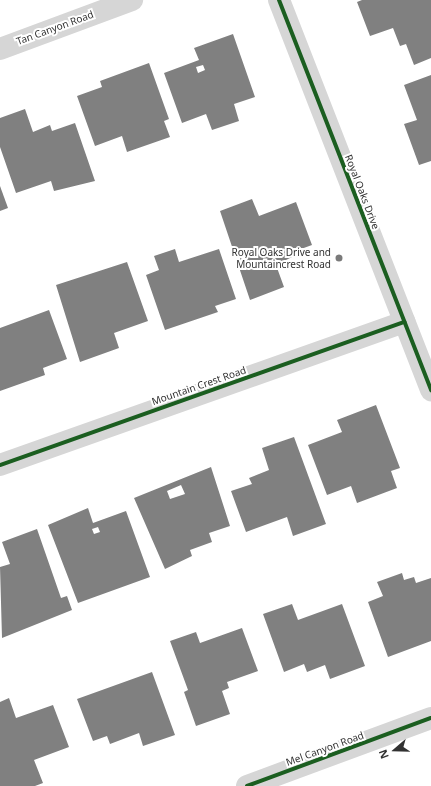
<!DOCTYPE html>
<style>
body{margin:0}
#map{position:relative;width:431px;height:786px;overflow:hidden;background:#fff;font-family:"Noto Sans",sans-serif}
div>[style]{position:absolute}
.building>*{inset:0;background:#808080}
.minor>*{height:22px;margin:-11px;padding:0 11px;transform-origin:11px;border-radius:11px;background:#d6d6d6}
.cycleway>*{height:4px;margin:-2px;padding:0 2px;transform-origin:2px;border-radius:2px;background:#1b5e20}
.dots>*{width:11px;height:11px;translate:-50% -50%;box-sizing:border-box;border:2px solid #fff;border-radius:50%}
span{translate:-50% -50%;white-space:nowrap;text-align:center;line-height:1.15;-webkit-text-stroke:4px #fff;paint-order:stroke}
.street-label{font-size:10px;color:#323232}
.poi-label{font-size:10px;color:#323232}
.right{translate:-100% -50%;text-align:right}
.north{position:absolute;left:375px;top:730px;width:40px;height:40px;-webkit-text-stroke:3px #fff;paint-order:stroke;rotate:250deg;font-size:11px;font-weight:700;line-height:16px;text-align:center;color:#323232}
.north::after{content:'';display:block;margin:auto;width:14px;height:18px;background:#323232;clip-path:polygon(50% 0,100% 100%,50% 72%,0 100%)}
</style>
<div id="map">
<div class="building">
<div style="clip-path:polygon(362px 0,431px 0,431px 58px,414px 65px,406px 44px,400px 46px,393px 28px,370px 36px,357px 2px)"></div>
<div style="clip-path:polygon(evenodd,233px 34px,255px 97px,234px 104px,239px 121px,212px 130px,206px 114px,182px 123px,164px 73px,199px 60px,194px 48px,233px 34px,203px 65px,205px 70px,198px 73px,196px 67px,203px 65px)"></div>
<div style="clip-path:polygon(149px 63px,169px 119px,164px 121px,170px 137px,127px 152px,122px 136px,95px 146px,77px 96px,102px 87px,100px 81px)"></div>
<div style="clip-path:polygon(431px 75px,431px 161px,419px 165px,404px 124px,417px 120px,404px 85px)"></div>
<div style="clip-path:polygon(25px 109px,33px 132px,50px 125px,52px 131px,75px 123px,95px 181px,54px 191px,51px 181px,16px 193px,0 147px,0 118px)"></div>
<div style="clip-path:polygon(0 186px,8px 208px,0 211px)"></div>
<div style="clip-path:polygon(252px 199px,259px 216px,296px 202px,312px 245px,290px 253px,292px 257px,276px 265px,284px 287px,250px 300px,220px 211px)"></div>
<div style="clip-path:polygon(175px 249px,179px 262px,219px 249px,236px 299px,215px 306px,218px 312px,165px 330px,146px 275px,159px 270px,154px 256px)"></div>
<div style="clip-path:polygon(127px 262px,148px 321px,114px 333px,119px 348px,80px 362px,56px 285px)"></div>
<div style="clip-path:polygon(49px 310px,67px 359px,43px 368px,45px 375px,0 391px,0 328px)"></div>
<div style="clip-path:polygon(376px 405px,400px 468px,391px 471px,397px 488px,357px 503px,351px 486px,327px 495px,308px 445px,342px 432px,337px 420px)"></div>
<div style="clip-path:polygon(294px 437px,326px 524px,293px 536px,287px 517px,246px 532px,231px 491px,252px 484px,249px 478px,269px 470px,262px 448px)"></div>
<div style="clip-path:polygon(evenodd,211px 467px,230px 526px,209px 533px,212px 542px,190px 550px,192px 556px,165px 569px,134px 498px,211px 467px,181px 485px,185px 494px,170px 499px,167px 491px,181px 485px)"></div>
<div style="clip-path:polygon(evenodd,88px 508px,93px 523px,126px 511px,150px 577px,78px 603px,48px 525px,88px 508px,98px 527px,100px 532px,94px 534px,92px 529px,98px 527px)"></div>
<div style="clip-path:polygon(37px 529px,61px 598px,67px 596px,72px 610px,2px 638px,0 567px,10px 564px,2px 542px)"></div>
<div style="clip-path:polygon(402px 573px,404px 580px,414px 577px,416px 583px,431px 578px,431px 641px,388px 657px,368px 602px,383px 596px,377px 582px)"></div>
<div style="clip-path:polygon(292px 604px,298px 620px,342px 604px,365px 666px,330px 679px,325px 665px,307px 672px,304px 664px,284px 672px,263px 614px)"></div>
<div style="clip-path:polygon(242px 628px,258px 671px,227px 682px,229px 688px,222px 691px,230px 714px,196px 726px,184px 692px,188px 690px,170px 641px,196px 632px,200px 643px)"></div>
<div style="clip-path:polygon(152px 672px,175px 735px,143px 746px,139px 733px,110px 744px,107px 736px,93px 741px,77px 699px)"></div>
<div style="clip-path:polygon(9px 698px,16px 718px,53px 705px,69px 747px,34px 760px,43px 783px,35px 786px,0 786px,0 702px)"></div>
</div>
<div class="minor">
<div style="left:279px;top:0;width:419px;rotate:68.7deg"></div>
<div style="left:0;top:49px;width:141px;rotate:-20.4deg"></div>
<div style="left:0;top:465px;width:429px;rotate:-19.5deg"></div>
<div style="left:247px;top:786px;width:196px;rotate:-20.3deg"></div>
</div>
<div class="cycleway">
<div style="left:279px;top:0;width:419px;rotate:68.7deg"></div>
<div style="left:0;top:465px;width:429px;rotate:-19.5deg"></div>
<div style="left:247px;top:786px;width:196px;rotate:-20.3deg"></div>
</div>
<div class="dots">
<div style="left:339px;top:258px;background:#7a7a7a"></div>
</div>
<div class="street-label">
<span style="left:55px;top:28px;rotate:-20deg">Tan Canyon Road</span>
<span style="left:362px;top:192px;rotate:69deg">Royal Oaks Drive</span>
<span style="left:199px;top:386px;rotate:-19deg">Mountain Crest Road</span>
<span style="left:325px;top:749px;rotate:-20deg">Mel Canyon Road</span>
</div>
<div class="poi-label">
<span class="right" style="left:331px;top:258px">Royal Oaks Drive and<br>Mountaincrest Road</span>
</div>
<div class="north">N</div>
</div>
